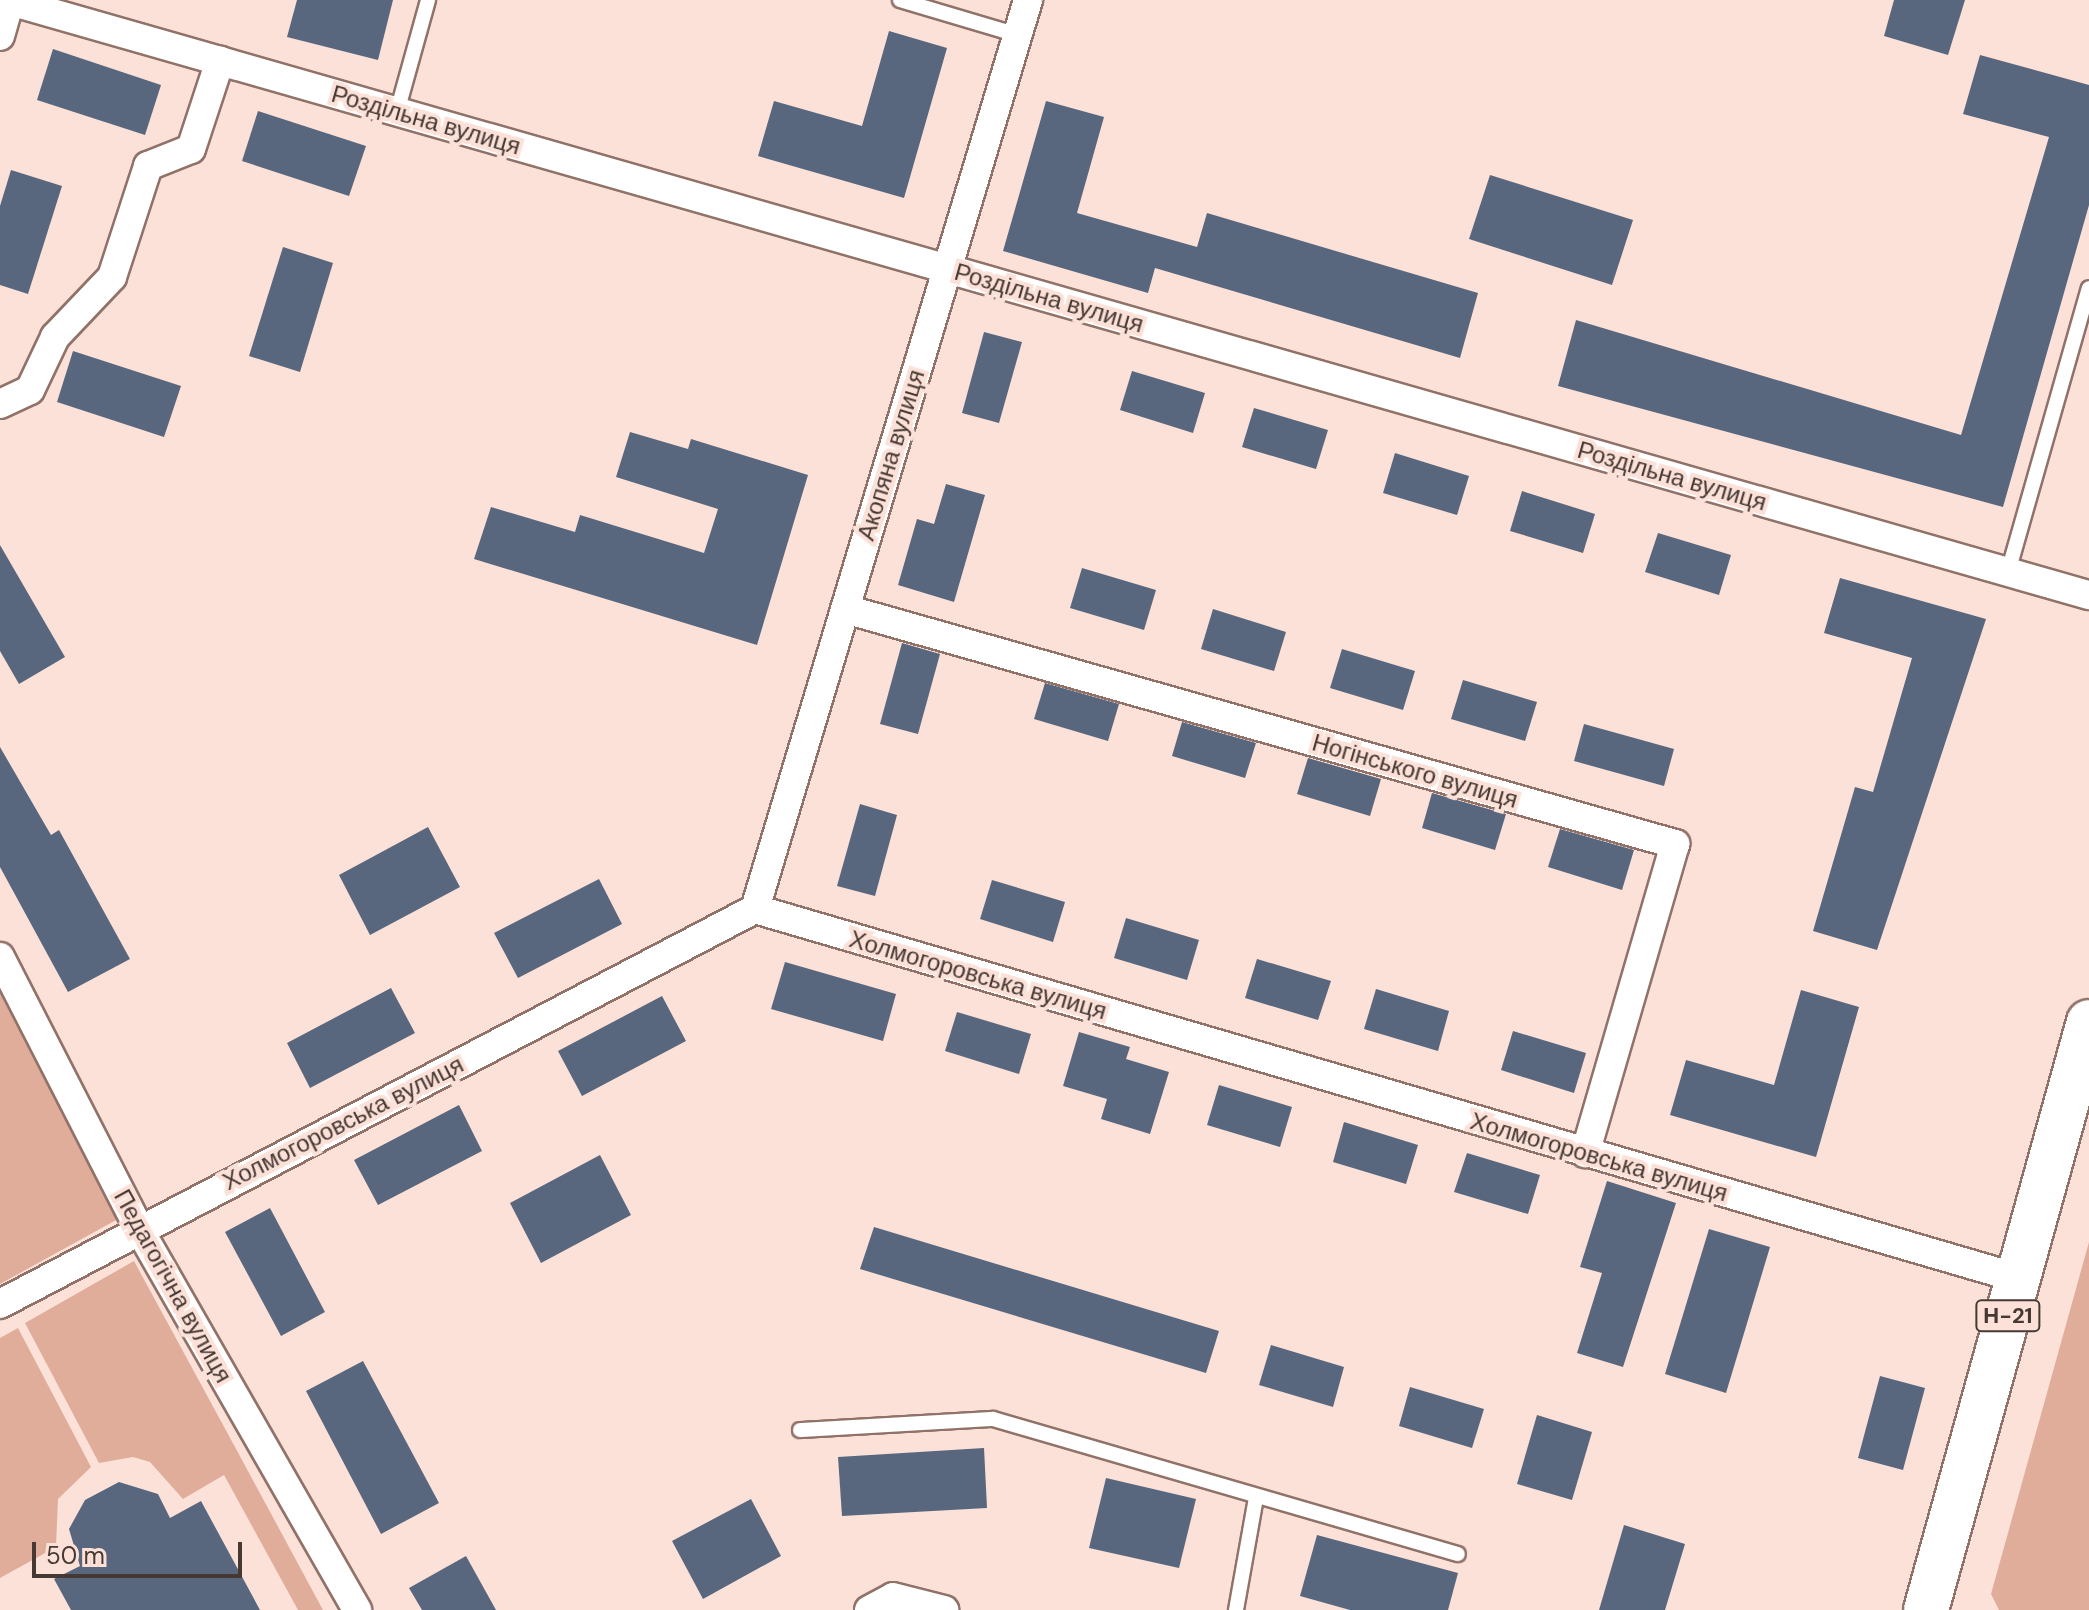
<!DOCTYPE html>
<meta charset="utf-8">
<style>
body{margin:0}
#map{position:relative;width:2089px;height:1610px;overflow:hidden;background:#fce1d8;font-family:"DM Sans",sans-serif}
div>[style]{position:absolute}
.green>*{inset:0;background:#e1ad9b}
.building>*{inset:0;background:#59677e}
.roads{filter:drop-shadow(2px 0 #907268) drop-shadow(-2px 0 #907268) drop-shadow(0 2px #907268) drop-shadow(0 -2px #907268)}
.lane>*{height:14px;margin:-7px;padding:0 7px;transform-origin:7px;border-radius:7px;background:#fff}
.street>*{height:28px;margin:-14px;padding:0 14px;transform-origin:14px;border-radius:14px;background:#fff}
.primary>*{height:44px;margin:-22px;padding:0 22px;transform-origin:22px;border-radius:22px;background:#fff}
span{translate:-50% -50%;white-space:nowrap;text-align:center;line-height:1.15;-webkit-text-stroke:8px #fce1d8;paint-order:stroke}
.shield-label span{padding:2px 6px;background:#fce1d8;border:2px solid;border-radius:6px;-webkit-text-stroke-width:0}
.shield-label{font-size:22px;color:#463934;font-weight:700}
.street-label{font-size:24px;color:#463934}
.scale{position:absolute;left:32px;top:1542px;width:210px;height:36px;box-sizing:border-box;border:4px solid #463934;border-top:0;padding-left:10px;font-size:24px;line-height:28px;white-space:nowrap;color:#463934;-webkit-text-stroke:6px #fce1d8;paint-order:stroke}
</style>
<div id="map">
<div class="green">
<div style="clip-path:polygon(0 993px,118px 1219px,0 1284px)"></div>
<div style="clip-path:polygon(2089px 1242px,2089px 1610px,1999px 1610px,1991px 1594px)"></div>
<div style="clip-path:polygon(134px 1261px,235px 1447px,323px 1610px,298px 1610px,224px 1475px,183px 1499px,150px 1462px,133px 1457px,99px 1463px,25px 1323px)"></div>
<div style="clip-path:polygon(18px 1328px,91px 1467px,58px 1499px,56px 1547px,0 1578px,0 1338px)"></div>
</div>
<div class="building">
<div style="clip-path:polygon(297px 0,393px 0,378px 60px,287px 37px)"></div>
<div style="clip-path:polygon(1894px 0,1965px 0,1948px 55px,1884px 36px)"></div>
<div style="clip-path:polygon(889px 31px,947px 48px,904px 198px,758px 156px,774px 101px,862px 126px)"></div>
<div style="clip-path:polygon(53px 49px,161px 85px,145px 135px,37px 100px)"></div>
<div style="clip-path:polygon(1980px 55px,2089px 85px,2089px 205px,2003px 507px,1558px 386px,1576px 320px,1961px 435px,2049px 137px,1963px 114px)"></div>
<div style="clip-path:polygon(1046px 101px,1104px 117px,1077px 213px,1197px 247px,1207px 213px,1478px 293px,1460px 358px,1155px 268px,1148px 293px,1003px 251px)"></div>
<div style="clip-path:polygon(258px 111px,366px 146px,349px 196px,242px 161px)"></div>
<div style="clip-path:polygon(11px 170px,62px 186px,28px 294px,0 285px,0 206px)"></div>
<div style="clip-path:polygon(1490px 175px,1633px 220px,1612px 285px,1469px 239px)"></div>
<div style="clip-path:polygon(283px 247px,333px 263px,300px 372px,249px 356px)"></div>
<div style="clip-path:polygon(984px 332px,1022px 342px,999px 423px,962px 413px)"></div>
<div style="clip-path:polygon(73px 351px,181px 386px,164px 437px,57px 402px)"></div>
<div style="clip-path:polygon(1132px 371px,1205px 393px,1193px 433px,1120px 410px)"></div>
<div style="clip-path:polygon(1254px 408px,1328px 430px,1316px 469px,1242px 447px)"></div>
<div style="clip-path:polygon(630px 432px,688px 449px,691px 439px,808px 475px,757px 645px,474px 559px,491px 507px,575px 532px,580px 515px,704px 553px,718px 509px,616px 477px)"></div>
<div style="clip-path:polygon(1395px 453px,1469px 476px,1457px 515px,1383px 493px)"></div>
<div style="clip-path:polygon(946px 484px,985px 495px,954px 602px,898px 585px,917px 519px,934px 524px)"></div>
<div style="clip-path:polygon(1522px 491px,1595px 514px,1583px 553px,1510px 531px)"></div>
<div style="clip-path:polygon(1658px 533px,1731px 555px,1719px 595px,1645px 572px)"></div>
<div style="clip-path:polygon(0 545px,65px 657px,19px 684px,0 651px)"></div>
<div style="clip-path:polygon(1082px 568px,1156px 590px,1144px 630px,1070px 608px)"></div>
<div style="clip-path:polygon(1840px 578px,1986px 619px,1877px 950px,1813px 931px,1855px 787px,1873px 792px,1912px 658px,1824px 633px)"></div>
<div style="clip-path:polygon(1213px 609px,1286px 632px,1274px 671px,1201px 649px)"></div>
<div style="clip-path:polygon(902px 643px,940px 654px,918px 734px,880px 724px)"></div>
<div style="clip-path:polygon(1342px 649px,1415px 671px,1403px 710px,1330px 688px)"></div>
<div style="clip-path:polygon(1463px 680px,1537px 702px,1525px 741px,1451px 719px)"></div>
<div style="clip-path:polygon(1045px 683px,1119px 704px,1108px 741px,1034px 719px)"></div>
<div style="clip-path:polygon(1182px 722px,1256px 743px,1245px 778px,1172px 756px)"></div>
<div style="clip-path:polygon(1584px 724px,1674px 749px,1664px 786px,1574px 761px)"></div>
<div style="clip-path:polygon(0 747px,51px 835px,59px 830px,130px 959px,68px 992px,0 867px)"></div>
<div style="clip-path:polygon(1308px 758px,1381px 779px,1370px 816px,1297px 794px)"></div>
<div style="clip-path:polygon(1432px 793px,1506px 814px,1495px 850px,1422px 828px)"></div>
<div style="clip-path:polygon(860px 804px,897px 815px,875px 896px,837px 886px)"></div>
<div style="clip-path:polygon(428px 827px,460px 887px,370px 935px,339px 875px)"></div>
<div style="clip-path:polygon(1560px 829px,1634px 850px,1622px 890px,1548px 867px)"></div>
<div style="clip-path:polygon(599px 879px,622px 924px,518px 978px,494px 933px)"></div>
<div style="clip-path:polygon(992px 880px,1065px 902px,1053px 942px,980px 919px)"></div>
<div style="clip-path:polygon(1126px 918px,1199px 940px,1187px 980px,1114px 958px)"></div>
<div style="clip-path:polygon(1257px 959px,1331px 981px,1318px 1020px,1245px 998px)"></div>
<div style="clip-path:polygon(785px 962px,896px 994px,883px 1041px,771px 1009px)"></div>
<div style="clip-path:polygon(391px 988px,415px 1033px,310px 1088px,287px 1043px)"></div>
<div style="clip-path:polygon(1376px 989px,1449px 1011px,1438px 1051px,1364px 1029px)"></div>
<div style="clip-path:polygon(1801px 990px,1859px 1007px,1816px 1157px,1670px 1115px,1686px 1060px,1774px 1085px)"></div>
<div style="clip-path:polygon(662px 996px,686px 1041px,582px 1096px,558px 1051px)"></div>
<div style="clip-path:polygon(957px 1012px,1031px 1034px,1019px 1074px,945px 1051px)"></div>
<div style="clip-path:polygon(1513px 1031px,1586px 1053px,1574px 1093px,1501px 1070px)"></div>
<div style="clip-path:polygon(1079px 1032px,1130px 1047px,1126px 1059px,1169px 1072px,1150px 1134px,1101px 1119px,1107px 1099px,1063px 1086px)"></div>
<div style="clip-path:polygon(1219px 1085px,1292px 1107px,1280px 1147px,1207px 1125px)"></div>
<div style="clip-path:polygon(459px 1105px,482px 1151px,378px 1205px,354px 1160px)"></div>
<div style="clip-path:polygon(1344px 1122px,1418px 1145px,1406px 1184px,1333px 1162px)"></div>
<div style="clip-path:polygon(1467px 1153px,1540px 1175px,1528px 1214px,1454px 1192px)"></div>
<div style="clip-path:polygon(600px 1155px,631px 1215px,541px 1263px,510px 1203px)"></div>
<div style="clip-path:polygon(1607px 1181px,1676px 1203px,1623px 1367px,1577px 1353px,1602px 1273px,1580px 1267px)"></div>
<div style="clip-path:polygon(270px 1208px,325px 1312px,281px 1336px,225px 1232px)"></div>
<div style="clip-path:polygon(874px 1227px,1219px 1331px,1206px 1373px,860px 1269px)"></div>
<div style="clip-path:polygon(1709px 1229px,1770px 1247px,1726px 1393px,1665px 1374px)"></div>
<div style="clip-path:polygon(1271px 1345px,1344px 1367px,1333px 1407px,1259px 1385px)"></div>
<div style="clip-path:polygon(363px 1361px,439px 1503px,381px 1534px,306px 1391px)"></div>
<div style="clip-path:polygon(1880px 1376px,1925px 1388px,1903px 1470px,1858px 1458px)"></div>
<div style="clip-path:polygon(1410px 1387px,1484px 1409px,1472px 1448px,1399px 1426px)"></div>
<div style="clip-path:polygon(1537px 1415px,1592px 1432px,1572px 1500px,1517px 1484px)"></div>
<div style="clip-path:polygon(984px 1448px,987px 1508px,842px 1516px,838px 1457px)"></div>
<div style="clip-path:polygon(1106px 1478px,1196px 1499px,1179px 1568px,1089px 1548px)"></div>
<div style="clip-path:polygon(119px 1482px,158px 1494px,170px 1518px,201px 1501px,260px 1610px,71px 1610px,54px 1579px,80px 1566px,69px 1529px,85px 1500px)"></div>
<div style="clip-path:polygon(751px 1499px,781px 1556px,703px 1599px,672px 1541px)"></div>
<div style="clip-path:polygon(1624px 1525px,1685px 1544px,1665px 1610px,1599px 1610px)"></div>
<div style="clip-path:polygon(1317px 1535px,1458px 1573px,1448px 1610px,1350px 1610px,1300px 1596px)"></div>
<div style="clip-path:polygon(466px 1556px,496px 1610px,422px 1610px,409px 1588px)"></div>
</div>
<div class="roads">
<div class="lane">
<div style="left:900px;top:0;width:123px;rotate:16.5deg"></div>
<div style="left:397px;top:112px;width:116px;rotate:-74.5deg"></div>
<div style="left:2008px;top:572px;width:295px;rotate:-74.1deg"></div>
<div style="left:800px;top:1430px;width:193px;rotate:-3.3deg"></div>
<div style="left:993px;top:1419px;width:484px;rotate:16.2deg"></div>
<div style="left:1236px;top:1610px;width:114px;rotate:-79.9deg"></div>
</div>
<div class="street">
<div style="left:10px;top:1px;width:2162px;rotate:15.95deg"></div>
<div style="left:0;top:36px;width:37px;rotate:-74deg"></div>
<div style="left:0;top:404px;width:33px;rotate:-25deg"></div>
<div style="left:30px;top:390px;width:59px;rotate:-64.7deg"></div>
<div style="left:55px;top:337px;width:83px;rotate:-46.5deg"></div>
<div style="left:112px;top:277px;width:117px;rotate:-72deg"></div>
<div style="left:148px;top:166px;width:46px;rotate:-21.6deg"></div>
<div style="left:191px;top:149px;width:93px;rotate:-71.8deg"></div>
<div style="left:845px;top:609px;width:863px;rotate:15.81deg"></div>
<div style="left:1675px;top:844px;width:322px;rotate:106.2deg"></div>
<div style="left:755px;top:909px;width:949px;rotate:-73.28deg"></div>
<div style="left:0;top:957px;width:305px;rotate:62.9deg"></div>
<div style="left:139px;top:1229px;width:439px;rotate:60.2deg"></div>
<div style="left:0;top:1304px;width:852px;rotate:-27.62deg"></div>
<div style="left:755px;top:909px;width:1316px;rotate:16.29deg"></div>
<div style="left:869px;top:1610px;width:27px;rotate:-28deg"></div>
<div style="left:893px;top:1597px;width:53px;rotate:14.3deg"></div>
</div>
<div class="primary">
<div style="left:1926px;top:1610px;width:610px;rotate:-74.51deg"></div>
</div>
</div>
<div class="shield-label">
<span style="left:2008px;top:1316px">Н-21</span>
</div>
<div class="street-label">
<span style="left:426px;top:120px;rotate:16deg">Роздільна вулиця</span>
<span style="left:1049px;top:298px;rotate:16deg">Роздільна вулиця</span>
<span style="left:891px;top:455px;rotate:-73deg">Акопяна вулиця</span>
<span style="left:1672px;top:476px;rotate:16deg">Роздільна вулиця</span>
<span style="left:1415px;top:771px;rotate:16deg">Ногінського вулиця</span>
<span style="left:978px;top:975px;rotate:16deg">Холмогоровська вулиця</span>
<span style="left:343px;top:1123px;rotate:-27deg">Холмогоровська вулиця</span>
<span style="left:1599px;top:1157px;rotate:16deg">Холмогоровська вулиця</span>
<span style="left:173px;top:1286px;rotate:61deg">Педагогічна вулиця</span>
</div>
<div class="scale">50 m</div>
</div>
